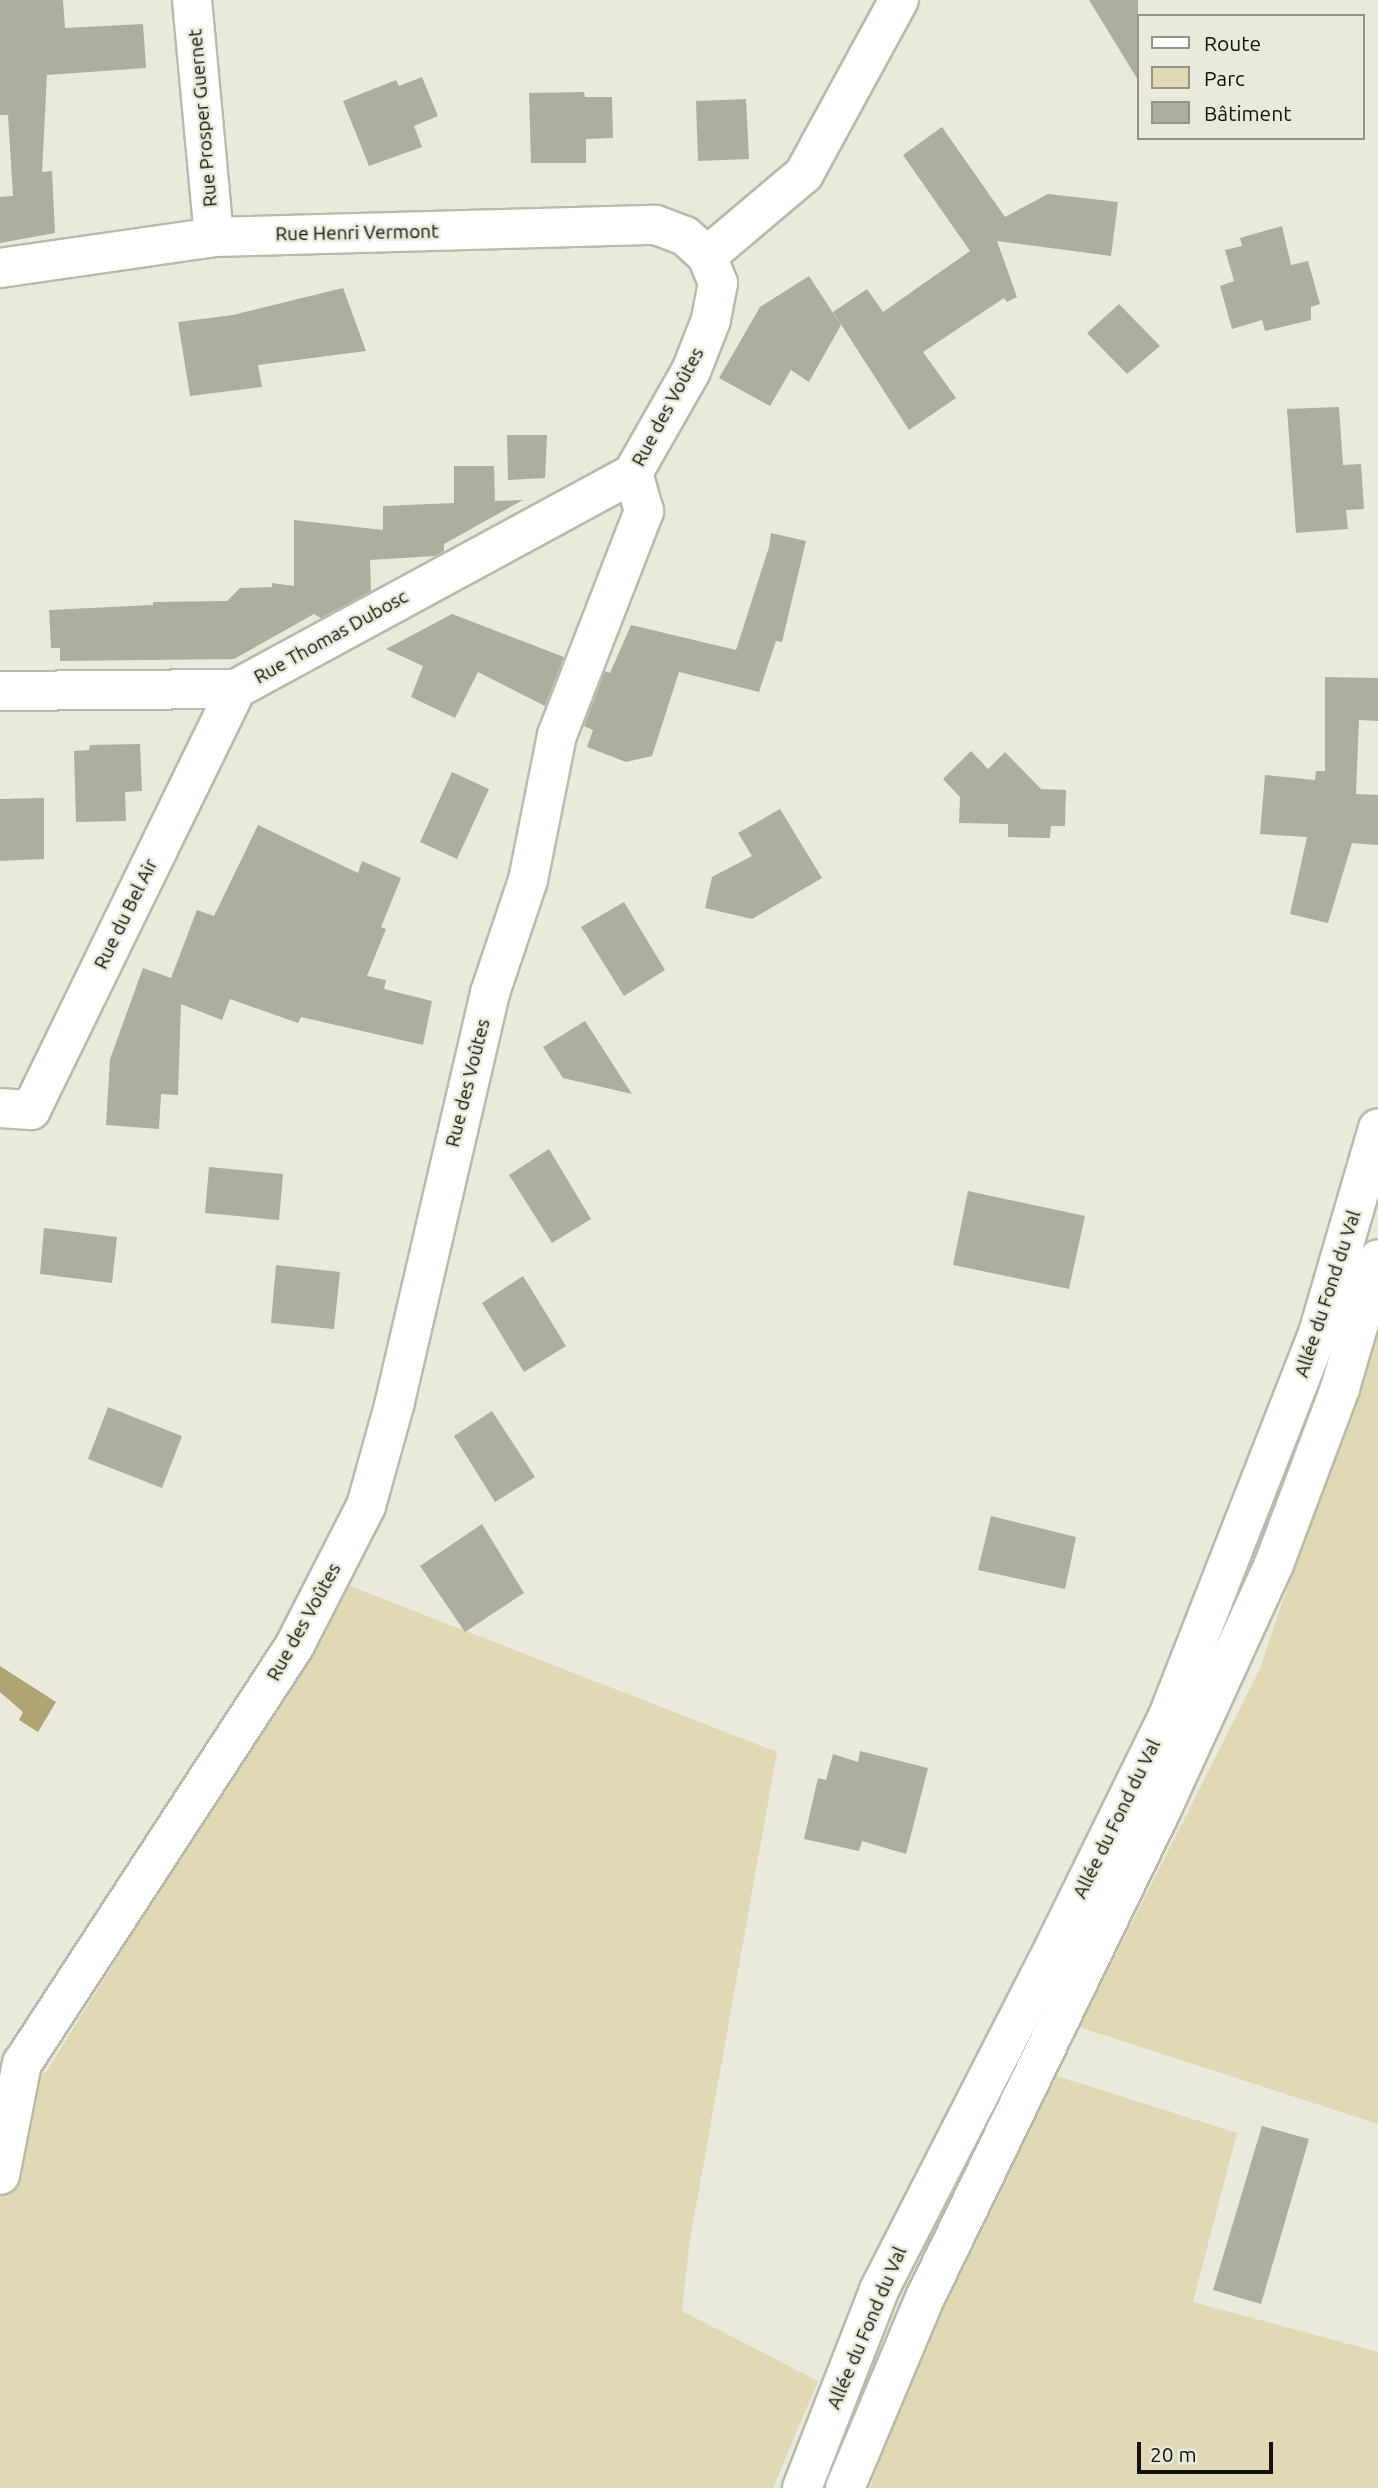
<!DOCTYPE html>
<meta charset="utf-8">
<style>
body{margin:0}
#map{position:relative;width:1378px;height:2488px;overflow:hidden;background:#ebe9db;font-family:Ubuntu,sans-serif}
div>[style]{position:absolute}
.green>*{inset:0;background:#e0d9b5}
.water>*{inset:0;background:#aea475}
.building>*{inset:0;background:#afada0}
.roads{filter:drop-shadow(2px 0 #bbb9ac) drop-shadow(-2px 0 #bbb9ac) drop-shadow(0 2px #bbb9ac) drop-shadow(0 -2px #bbb9ac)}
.minor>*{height:38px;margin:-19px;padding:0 19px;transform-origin:19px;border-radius:19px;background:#fff}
span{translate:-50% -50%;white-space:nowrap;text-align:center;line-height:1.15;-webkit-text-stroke:5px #ebe9db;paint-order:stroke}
.street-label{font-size:19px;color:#12110c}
.legend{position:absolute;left:1137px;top:14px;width:228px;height:126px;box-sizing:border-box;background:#ebe9db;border:2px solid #949388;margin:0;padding:9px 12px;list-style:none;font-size:21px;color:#12110c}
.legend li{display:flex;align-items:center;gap:14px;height:35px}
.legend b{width:35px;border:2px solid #949388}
.scale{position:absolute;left:1137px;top:2442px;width:136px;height:32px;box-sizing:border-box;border:4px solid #12110c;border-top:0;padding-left:9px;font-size:21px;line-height:24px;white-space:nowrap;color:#12110c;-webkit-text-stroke:5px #ebe9db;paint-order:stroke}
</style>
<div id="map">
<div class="green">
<div style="clip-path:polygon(1378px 1315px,1378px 2124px,1079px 2027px,1260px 1669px)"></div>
<div style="clip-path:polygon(350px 1586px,777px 1752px,689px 2246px,682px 2311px,818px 2381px,773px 2488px,0 2488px,0 2094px,46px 2072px)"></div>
<div style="clip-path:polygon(1054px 2075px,1237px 2133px,1193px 2302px,1378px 2352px,1378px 2488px,870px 2488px,915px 2360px)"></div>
</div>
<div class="water">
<div style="clip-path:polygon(0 1666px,56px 1702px,38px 1732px,19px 1720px,23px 1712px,0 1692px)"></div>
</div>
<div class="building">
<div style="clip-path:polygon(0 0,63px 0,65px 28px,143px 24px,146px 68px,47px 75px,42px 172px,52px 171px,55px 233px,0 243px,0 197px,13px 196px,8px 115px,0 115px)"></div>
<div style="clip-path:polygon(1089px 0,1138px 0,1138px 80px)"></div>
<div style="clip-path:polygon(422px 77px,438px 116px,414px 126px,422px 147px,369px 166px,343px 101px,396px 80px,399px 86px)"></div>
<div style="clip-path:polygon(584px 92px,585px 97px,612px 97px,613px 138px,586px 139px,586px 163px,531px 163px,529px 93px)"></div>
<div style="clip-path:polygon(746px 99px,749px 159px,698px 161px,696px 101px)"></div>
<div style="clip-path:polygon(942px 127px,1005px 217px,1048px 194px,1118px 202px,1111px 256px,997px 241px,1017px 297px,1007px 302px,1004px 298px,923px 352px,956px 398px,909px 430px,833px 312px,867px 289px,883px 312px,970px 251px,903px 155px)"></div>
<div style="clip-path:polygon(1282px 226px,1291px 265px,1308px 261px,1320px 304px,1311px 307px,1311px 320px,1265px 331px,1262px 320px,1232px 329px,1220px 286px,1234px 281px,1225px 250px,1242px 246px,1240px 238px)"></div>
<div style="clip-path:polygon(809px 276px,841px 325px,809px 382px,791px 370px,770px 406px,719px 378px,760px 307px)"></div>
<div style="clip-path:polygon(343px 288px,366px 351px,258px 365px,262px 387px,190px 396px,178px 322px,233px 315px)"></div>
<div style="clip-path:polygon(1119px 304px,1160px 346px,1127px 374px,1087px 333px)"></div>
<div style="clip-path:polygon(1339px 407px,1343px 465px,1361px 464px,1364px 509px,1346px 510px,1348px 529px,1296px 533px,1287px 409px)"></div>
<div style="clip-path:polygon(507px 435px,547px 435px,545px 478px,508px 480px)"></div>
<div style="clip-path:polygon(454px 466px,494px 466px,495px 501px,523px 500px,444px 544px,444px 551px,435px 556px,370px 560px,371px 591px,321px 618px,314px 614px,234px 659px,60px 661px,60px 648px,51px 648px,49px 610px,153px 605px,153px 602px,227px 601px,240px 588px,272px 587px,272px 583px,294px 586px,294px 520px,383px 530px,383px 506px,454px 503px)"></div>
<div style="clip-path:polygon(771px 533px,806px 541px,782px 642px,776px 641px,759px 692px,679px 672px,652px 756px,626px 762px,587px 747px,593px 730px,584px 726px,605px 671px,610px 673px,631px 625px,736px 650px,769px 547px)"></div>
<div style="clip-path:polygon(452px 614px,564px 657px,545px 706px,478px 672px,455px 718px,411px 697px,423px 666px,386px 649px)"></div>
<div style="clip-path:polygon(1325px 677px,1378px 678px,1378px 721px,1359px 720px,1356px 794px,1378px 795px,1378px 845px,1352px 843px,1328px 923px,1290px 914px,1307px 837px,1260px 834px,1265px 775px,1315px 780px,1316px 771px,1325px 771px)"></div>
<div style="clip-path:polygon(140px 744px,142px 791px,125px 792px,126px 821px,76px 822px,74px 751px,89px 750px,90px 745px)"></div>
<div style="clip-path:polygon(971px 751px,988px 769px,1005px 752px,1041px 789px,1066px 790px,1065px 826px,1051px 826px,1050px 838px,1008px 837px,1008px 824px,959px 823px,960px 797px,943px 779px)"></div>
<div style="clip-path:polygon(452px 772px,489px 789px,457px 859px,420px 842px)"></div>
<div style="clip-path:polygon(44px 798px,44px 859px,0 861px,0 799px)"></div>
<div style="clip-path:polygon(780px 809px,822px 878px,752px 919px,705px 908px,712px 877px,752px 856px,738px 833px)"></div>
<div style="clip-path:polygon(258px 825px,358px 873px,362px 861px,401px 878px,381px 927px,386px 929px,367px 976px,386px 980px,384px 989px,432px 1001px,423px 1045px,301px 1017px,298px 1023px,230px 999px,222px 1020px,181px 1004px,178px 1095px,161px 1094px,159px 1129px,106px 1125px,110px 1059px,143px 968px,171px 978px,197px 910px,214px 916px)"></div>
<div style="clip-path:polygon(624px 902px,665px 970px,624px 996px,581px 927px)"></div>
<div style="clip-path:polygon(585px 1021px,632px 1094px,563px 1078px,543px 1047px)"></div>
<div style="clip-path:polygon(549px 1149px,591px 1219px,552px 1243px,509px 1175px)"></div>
<div style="clip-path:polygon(209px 1167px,283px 1174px,279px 1220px,205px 1213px)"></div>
<div style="clip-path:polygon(968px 1191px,1085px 1216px,1069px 1289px,953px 1265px)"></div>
<div style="clip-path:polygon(44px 1228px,117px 1237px,112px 1283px,40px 1274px)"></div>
<div style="clip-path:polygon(276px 1265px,340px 1272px,334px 1329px,271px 1323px)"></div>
<div style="clip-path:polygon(523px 1276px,566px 1346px,524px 1372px,482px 1303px)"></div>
<div style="clip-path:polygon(108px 1407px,182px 1436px,162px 1488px,88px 1459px)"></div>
<div style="clip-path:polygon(492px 1411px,535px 1477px,495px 1502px,454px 1436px)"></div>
<div style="clip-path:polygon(991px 1516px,1076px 1537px,1065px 1589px,978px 1570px)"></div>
<div style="clip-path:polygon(482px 1524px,524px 1593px,465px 1632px,420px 1566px)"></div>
<div style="clip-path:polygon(860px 1751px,928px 1768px,906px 1854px,862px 1841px,859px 1851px,804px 1839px,818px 1778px,826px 1780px,833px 1754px,858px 1762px)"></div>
<div style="clip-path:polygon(1262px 2126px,1309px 2139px,1261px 2304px,1213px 2290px)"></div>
</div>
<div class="roads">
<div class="minor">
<div style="left:192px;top:0;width:238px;rotate:84.7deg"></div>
<div style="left:707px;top:256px;width:127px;rotate:-40.2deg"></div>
<div style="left:804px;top:174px;width:198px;rotate:-61.4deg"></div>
<div style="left:0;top:268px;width:216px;rotate:-8.2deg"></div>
<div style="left:214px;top:237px;width:442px;rotate:-1.6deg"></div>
<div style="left:656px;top:225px;width:31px;rotate:21deg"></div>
<div style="left:685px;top:236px;width:30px;rotate:42deg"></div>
<div style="left:707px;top:256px;width:29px;rotate:68deg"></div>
<div style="left:718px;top:283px;width:38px;rotate:101deg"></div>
<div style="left:711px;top:320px;width:55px;rotate:111.4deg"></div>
<div style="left:691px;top:371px;width:117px;rotate:119.6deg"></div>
<div style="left:633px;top:473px;width:40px;rotate:74deg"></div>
<div style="left:644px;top:511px;width:240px;rotate:111.2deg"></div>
<div style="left:557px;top:735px;width:148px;rotate:101.3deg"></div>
<div style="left:528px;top:880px;width:119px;rotate:108.6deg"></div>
<div style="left:490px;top:993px;width:420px;rotate:103.1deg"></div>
<div style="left:395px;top:1402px;width:108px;rotate:105.6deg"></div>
<div style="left:366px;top:1506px;width:156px;rotate:117.1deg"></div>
<div style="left:295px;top:1645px;width:499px;rotate:123.1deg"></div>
<div style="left:22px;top:2063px;width:114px;rotate:101.1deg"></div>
<div style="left:0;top:691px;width:236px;rotate:-0.5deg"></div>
<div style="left:236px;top:689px;width:452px;rotate:-28.5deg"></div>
<div style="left:0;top:1108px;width:31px;rotate:4deg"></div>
<div style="left:31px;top:1110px;width:468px;rotate:-64deg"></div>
<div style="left:802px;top:2488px;width:212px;rotate:-68.7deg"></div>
<div style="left:879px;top:2290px;width:366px;rotate:-62.9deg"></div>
<div style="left:1046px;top:1964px;width:276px;rotate:-63.8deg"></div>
<div style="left:1168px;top:1716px;width:414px;rotate:-68.6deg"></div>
<div style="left:1319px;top:1330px;width:210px;rotate:-73.7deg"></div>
<div style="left:845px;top:2488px;width:206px;rotate:-67.2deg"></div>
<div style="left:925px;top:2298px;width:541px;rotate:-64.15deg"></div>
<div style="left:1161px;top:1811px;width:272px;rotate:-65.4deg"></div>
<div style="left:1274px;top:1564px;width:188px;rotate:-69.4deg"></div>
<div style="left:1340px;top:1388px;width:134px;rotate:-73.6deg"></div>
</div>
</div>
<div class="street-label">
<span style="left:203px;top:118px;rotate:-95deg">Rue Prosper Guernet</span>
<span style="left:357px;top:233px;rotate:-1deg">Rue Henri Vermont</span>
<span style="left:668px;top:407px;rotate:-62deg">Rue des Voûtes</span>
<span style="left:331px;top:637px;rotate:-29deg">Rue Thomas Dubosc</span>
<span style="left:126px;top:914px;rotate:-64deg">Rue du Bel Air</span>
<span style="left:468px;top:1083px;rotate:-76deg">Rue des Voûtes</span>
<span style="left:1328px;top:1294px;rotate:-72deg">Allée du Fond du Val</span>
<span style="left:304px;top:1622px;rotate:-61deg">Rue des Voûtes</span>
<span style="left:1117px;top:1819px;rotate:-64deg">Allée du Fond du Val</span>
<span style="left:867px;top:2328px;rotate:-67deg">Allée du Fond du Val</span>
</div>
<ul class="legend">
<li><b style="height:9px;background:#fff"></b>Route</li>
<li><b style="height:19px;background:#e0d9b5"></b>Parc</li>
<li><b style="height:19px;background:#afada0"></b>Bâtiment</li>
</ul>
<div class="scale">20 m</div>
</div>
